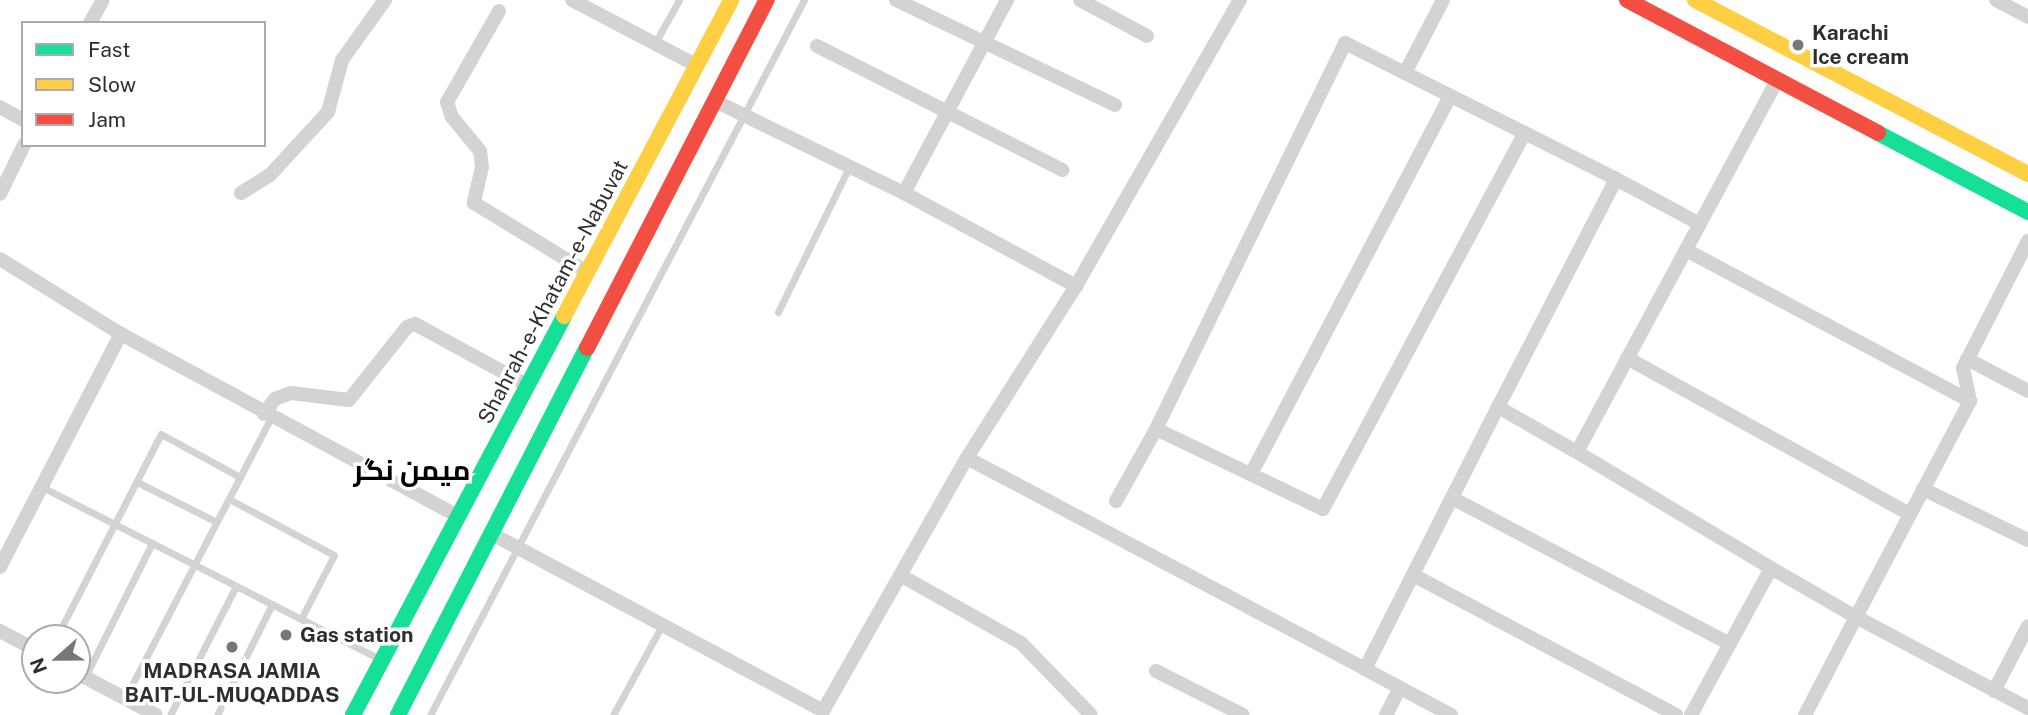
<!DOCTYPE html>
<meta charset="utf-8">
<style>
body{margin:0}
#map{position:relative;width:2028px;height:715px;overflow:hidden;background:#fff;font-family:"Public Sans",Cairo,sans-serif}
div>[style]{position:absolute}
.lane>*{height:7px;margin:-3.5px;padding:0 3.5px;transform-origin:3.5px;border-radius:3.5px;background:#d3d3d3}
.street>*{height:14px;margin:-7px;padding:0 7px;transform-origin:7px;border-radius:7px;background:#d3d3d3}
.fast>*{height:16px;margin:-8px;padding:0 8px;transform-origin:8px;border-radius:8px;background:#16e098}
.slow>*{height:16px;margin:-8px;padding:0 8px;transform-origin:8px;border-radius:8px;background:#ffcf43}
.jam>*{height:16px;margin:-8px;padding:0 8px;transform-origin:8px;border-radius:8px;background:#f24e42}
.dots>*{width:19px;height:19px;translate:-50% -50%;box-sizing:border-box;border:4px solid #fff;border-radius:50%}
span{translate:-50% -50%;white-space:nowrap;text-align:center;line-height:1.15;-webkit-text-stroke:7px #fff;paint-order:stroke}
.poi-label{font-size:21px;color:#2e2e2e;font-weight:700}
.left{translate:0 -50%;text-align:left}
.street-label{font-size:21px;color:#2e2e2e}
.district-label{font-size:28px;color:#000;font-weight:700}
.legend{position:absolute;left:21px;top:21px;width:245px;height:126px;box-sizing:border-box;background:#fff;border:2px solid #ababab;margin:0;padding:9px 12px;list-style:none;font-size:21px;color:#2e2e2e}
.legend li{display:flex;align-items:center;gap:14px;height:35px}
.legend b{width:35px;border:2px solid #ababab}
.north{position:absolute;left:21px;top:624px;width:70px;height:70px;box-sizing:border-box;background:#fff;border:2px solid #ababab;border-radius:50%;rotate:249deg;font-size:19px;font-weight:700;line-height:28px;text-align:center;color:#2e2e2e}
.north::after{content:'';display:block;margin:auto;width:24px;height:32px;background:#777;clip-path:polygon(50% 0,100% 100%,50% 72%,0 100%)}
</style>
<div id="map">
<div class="lane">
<div style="left:655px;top:43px;width:49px;rotate:-60.8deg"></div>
<div style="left:778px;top:312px;width:161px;rotate:-63.9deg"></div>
<div style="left:137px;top:482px;width:89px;rotate:26.6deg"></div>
<div style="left:42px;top:487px;width:381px;rotate:27deg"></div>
<div style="left:229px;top:499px;width:119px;rotate:28.1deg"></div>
<div style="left:334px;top:555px;width:72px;rotate:117.3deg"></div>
<div style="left:56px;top:638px;width:229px;rotate:-62.8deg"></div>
<div style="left:161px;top:434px;width:90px;rotate:28.6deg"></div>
<div style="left:85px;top:677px;width:150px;rotate:-63.4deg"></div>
<div style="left:125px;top:698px;width:316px;rotate:-62.5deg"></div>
<div style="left:170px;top:715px;width:145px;rotate:-62.9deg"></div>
<div style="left:217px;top:715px;width:124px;rotate:-63.6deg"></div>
<div style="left:430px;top:715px;width:807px;rotate:-62.39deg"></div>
<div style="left:613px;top:715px;width:102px;rotate:-61.4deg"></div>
</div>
<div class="street">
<div style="left:572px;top:0;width:140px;rotate:27.7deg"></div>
<div style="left:896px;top:0;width:243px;rotate:25.6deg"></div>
<div style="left:1080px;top:0;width:76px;rotate:28.2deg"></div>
<div style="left:1996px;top:0;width:36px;rotate:28deg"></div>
<div style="left:499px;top:11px;width:105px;rotate:119.7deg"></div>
<div style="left:447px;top:102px;width:16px;rotate:72deg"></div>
<div style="left:452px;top:117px;width:44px;rotate:50.5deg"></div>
<div style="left:480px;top:151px;width:16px;rotate:83deg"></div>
<div style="left:482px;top:167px;width:37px;rotate:103deg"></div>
<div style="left:474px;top:203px;width:132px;rotate:31.4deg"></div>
<div style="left:90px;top:23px;width:26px;rotate:-61deg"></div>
<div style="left:817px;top:46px;width:275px;rotate:26.8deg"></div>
<div style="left:1405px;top:73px;width:82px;rotate:-62.5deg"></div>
<div style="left:715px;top:101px;width:210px;rotate:26deg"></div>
<div style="left:904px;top:193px;width:219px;rotate:-61.9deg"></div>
<div style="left:0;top:107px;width:26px;rotate:29deg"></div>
<div style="left:241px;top:193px;width:34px;rotate:-32deg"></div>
<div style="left:270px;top:175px;width:86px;rotate:-47.4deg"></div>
<div style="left:328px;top:112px;width:54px;rotate:-74.9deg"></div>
<div style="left:342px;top:60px;width:74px;rotate:-54.4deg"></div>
<div style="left:904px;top:193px;width:196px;rotate:28.4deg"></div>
<div style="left:1076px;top:286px;width:204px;rotate:122.4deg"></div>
<div style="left:967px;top:458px;width:450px;rotate:27.9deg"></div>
<div style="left:0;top:194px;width:55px;rotate:-63.9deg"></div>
<div style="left:1686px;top:250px;width:322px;rotate:28deg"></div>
<div style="left:0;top:259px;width:142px;rotate:31.8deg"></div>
<div style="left:121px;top:334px;width:383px;rotate:28.4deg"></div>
<div style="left:1076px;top:286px;width:330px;rotate:-60.2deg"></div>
<div style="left:1627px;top:358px;width:323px;rotate:28.9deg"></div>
<div style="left:1967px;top:359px;width:69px;rotate:27.7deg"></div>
<div style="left:1498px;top:407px;width:257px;rotate:-62.6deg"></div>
<div style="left:1616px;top:179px;width:95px;rotate:28.2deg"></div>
<div style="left:264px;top:414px;width:19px;rotate:-54deg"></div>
<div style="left:275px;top:399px;width:17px;rotate:-21deg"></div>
<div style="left:291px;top:393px;width:58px;rotate:6.9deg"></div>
<div style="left:349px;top:400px;width:93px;rotate:-51.5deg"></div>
<div style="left:407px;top:327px;width:9px;rotate:-21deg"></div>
<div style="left:415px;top:324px;width:128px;rotate:28.6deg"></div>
<div style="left:1156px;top:429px;width:185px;rotate:25.6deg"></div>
<div style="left:1323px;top:509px;width:427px;rotate:-61.8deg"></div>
<div style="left:1577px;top:452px;width:226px;rotate:30.9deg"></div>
<div style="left:1251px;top:474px;width:427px;rotate:-62.2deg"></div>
<div style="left:1923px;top:489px;width:117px;rotate:25.9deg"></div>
<div style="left:1452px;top:498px;width:314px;rotate:27.7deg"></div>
<div style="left:1116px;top:501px;width:82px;rotate:-60.9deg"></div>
<div style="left:1156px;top:429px;width:430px;rotate:-63.9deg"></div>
<div style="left:1345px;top:43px;width:303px;rotate:26.6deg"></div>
<div style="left:492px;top:534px;width:375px;rotate:28.1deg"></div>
<div style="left:823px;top:711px;width:291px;rotate:-60.4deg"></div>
<div style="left:0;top:567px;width:263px;rotate:-62.6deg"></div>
<div style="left:900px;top:575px;width:139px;rotate:29.3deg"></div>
<div style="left:1021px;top:643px;width:100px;rotate:45.8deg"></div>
<div style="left:1413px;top:575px;width:298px;rotate:28deg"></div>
<div style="left:0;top:631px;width:40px;rotate:28deg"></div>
<div style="left:1156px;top:671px;width:97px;rotate:26.8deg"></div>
<div style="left:77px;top:673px;width:89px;rotate:28deg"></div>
<div style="left:1994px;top:691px;width:73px;rotate:-62.4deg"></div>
<div style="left:1386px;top:715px;width:30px;rotate:-63deg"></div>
<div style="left:1451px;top:715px;width:98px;rotate:-151.9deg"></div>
<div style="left:1365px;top:669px;width:294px;rotate:-63.1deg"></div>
<div style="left:1498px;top:407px;width:91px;rotate:29.7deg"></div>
<div style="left:1577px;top:452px;width:424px;rotate:-61.7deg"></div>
<div style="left:1691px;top:715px;width:167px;rotate:-61.4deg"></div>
<div style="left:1771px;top:568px;width:98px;rotate:30deg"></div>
<div style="left:1856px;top:617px;width:244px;rotate:-62.2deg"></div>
<div style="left:1970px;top:401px;width:34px;rotate:-102deg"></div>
<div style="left:1963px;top:368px;width:143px;rotate:-62.9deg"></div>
<div style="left:1805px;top:715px;width:110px;rotate:-62.5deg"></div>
<div style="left:1856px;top:617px;width:195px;rotate:27.9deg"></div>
</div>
<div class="fast">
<div style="left:1878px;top:133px;width:170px;rotate:27.8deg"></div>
<div style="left:353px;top:715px;width:451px;rotate:-62.1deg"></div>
<div style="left:398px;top:715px;width:413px;rotate:-62.8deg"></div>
</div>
<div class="slow">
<div style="left:1695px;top:0;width:376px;rotate:27.6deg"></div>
<div style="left:564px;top:316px;width:357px;rotate:-62.1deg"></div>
</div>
<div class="jam">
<div style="left:1627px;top:0;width:284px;rotate:27.9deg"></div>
<div style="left:587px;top:348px;width:392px;rotate:-62.7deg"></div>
</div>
<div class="dots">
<div style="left:1798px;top:45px;background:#777"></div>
<div style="left:286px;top:635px;background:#777"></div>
<div style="left:232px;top:647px;background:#777"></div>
</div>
<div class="poi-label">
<span class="left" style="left:1812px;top:45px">Karachi<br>Ice cream</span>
<span class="left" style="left:300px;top:635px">Gas station</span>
<span style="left:232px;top:683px">MADRASA JAMIA<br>BAIT-UL-MUQADDAS</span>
</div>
<div class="street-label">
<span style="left:553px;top:292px;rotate:-62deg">Shahrah-e-Khatam-e-Nabuvat</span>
</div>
<div class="district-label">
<span style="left:412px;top:470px">میمن نگر</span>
</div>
<ul class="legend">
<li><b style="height:9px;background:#16e098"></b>Fast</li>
<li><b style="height:9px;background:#ffcf43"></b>Slow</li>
<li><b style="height:9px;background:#f24e42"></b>Jam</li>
</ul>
<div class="north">N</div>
</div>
